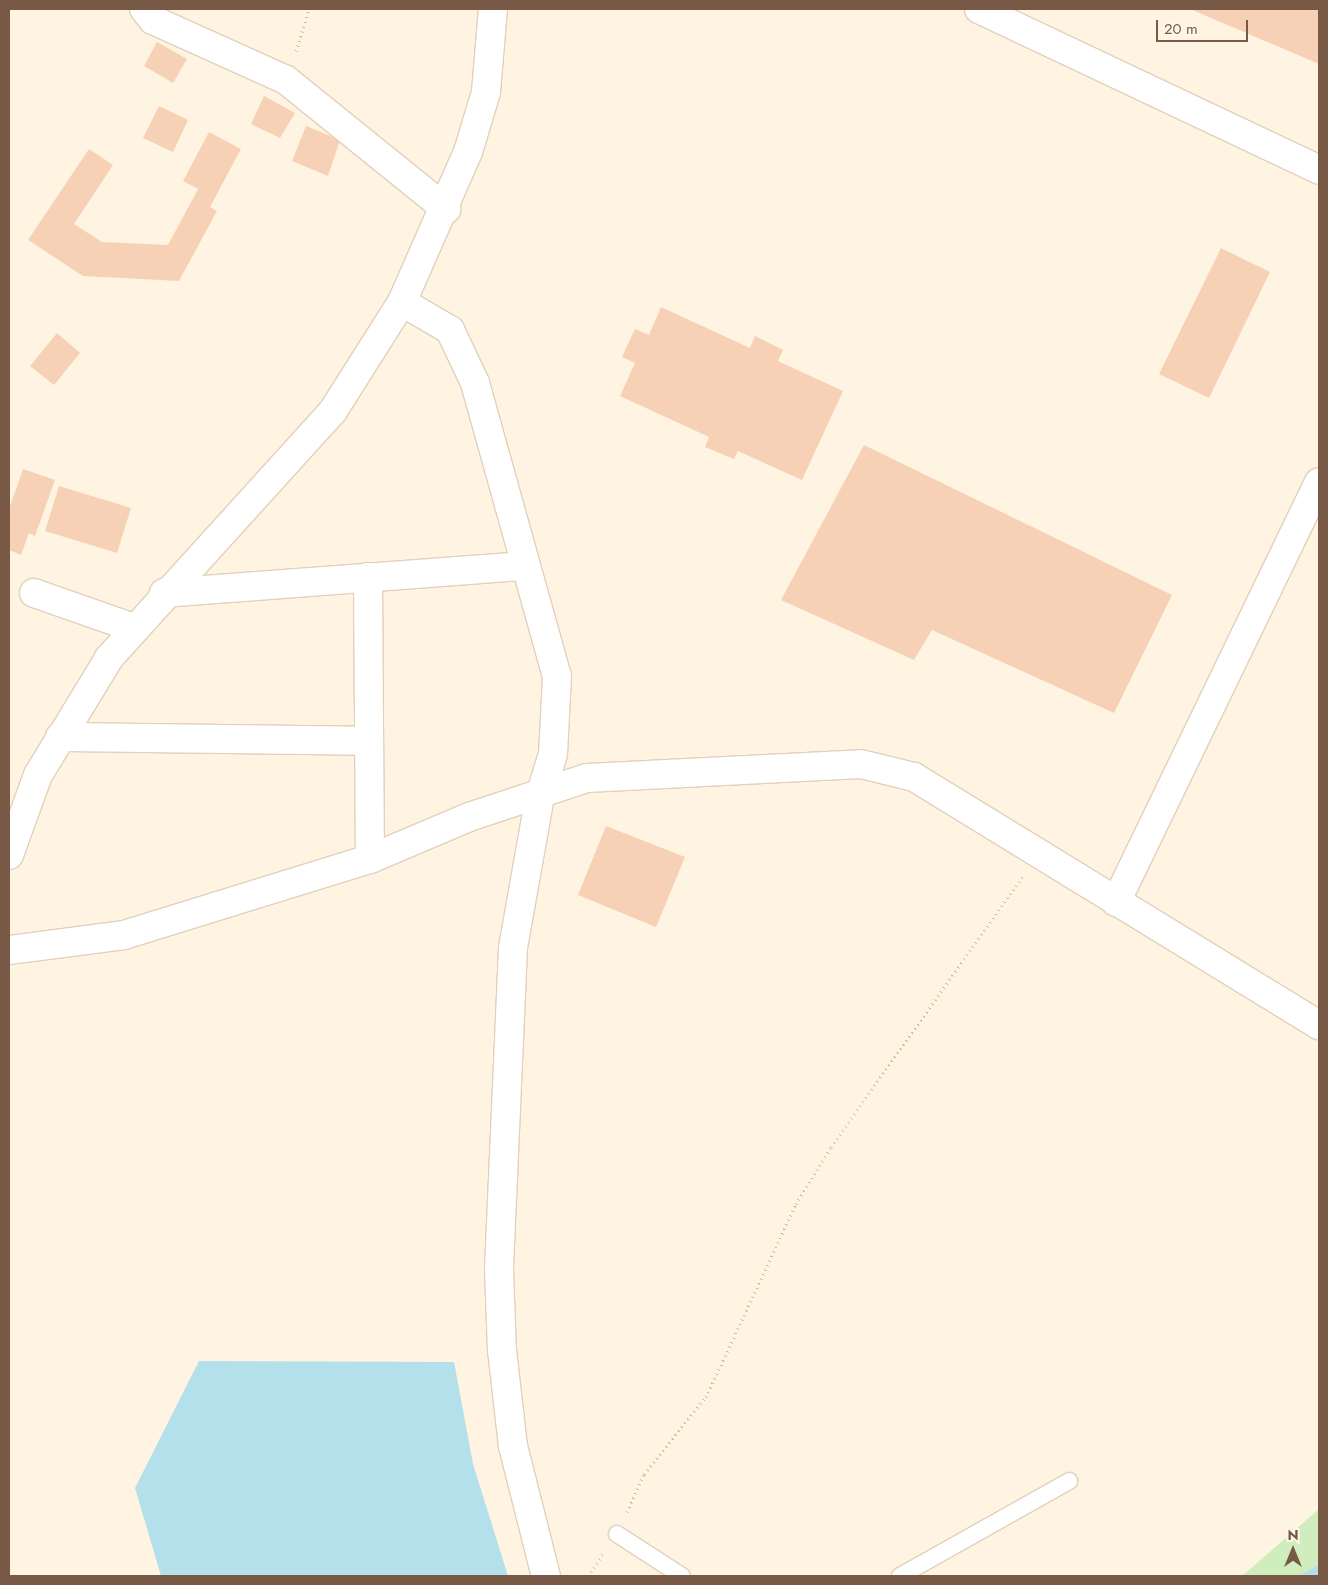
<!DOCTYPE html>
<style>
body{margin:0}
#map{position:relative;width:1328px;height:1585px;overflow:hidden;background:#fef4e1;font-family:Jost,sans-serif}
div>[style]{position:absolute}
.green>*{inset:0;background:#d0edbe}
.water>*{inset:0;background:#b3e0ea}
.stream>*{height:9px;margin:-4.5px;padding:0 4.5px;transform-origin:4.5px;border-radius:4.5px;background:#b3e0ea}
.building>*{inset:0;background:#f6d1b6}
.path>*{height:3px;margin-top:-1.5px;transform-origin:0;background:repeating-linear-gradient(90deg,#dbb599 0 1px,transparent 0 5px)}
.roads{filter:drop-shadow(1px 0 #e3d0bc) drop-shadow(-1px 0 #e3d0bc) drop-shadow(0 1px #e3d0bc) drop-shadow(0 -1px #e3d0bc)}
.service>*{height:16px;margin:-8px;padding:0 8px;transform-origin:8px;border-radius:8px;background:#fff}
.minor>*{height:28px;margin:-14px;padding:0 14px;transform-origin:14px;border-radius:14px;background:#fff}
.tertiary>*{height:28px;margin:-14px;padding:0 14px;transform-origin:14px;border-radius:14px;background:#fff}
span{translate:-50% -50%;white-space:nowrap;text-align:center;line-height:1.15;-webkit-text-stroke:5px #fff7e9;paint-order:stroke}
.frame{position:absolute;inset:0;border:10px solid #785945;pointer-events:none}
.north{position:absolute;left:1268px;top:1525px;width:50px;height:50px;-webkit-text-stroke:4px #fff7e9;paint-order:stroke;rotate:0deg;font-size:14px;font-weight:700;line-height:20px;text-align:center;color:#785945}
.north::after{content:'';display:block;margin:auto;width:18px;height:22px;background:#785945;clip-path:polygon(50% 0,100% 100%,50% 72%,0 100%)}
.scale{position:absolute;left:1156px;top:20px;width:92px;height:22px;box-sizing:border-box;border:2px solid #785945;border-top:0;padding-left:6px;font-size:15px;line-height:18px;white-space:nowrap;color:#785945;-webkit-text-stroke:4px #fff7e9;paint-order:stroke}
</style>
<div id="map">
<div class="green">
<div style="clip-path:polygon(1319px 1509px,1319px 1576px,1242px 1576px)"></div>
</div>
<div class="water">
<div style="clip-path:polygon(199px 1361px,454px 1362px,473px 1464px,508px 1576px,161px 1576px,135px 1488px)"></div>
</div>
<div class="stream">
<div style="left:1306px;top:1576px;width:15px;rotate:-28deg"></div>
</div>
<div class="building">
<div style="clip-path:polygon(1190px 9px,1319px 9px,1319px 64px)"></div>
<div style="clip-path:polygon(157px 42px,187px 59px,173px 83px,144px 66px)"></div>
<div style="clip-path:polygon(264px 96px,295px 113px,280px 138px,251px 124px)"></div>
<div style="clip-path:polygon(159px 106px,188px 120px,173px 152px,143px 138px)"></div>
<div style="clip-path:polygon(306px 126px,340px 140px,328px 176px,292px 161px)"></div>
<div style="clip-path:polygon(209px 132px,241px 149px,210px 207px,217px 211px,179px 281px,83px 276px,28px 240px,89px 149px,113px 165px,74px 224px,102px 242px,168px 245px,198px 189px,183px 181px)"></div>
<div style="clip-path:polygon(1221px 248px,1270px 272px,1209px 398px,1159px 374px)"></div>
<div style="clip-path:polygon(661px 307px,750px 348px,755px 336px,783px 350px,778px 361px,843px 391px,802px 480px,738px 451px,734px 459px,705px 447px,709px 437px,620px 396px,635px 363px,622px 357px,635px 329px,649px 335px)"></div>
<div style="clip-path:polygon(57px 333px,80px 353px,54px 385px,30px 366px)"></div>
<div style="clip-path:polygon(864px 445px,1172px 595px,1114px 713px,932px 630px,914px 660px,781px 600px)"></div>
<div style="clip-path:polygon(23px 469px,55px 480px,35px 536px,29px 533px,21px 555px,9px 550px,9px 509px)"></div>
<div style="clip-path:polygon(59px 486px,131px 508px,117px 553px,45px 531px)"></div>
<div style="clip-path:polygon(606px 826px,685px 857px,656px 927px,578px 895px)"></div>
</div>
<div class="path">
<div style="left:296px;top:51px;width:44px;rotate:-72.8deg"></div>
<div style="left:627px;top:1512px;width:42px;rotate:-65.9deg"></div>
<div style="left:644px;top:1474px;width:99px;rotate:-51.2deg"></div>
<div style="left:706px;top:1397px;width:213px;rotate:-65deg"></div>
<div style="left:796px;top:1204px;width:67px;rotate:-58.4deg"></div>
<div style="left:831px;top:1147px;width:331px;rotate:-54.7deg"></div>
<div style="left:588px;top:1576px;width:27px;rotate:-56deg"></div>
</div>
<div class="roads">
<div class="service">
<div style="left:617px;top:1534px;width:77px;rotate:32.9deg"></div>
<div style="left:900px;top:1576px;width:194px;rotate:-29.3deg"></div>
</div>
<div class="minor">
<div style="left:144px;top:9px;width:14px;rotate:51deg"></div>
<div style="left:153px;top:20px;width:146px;rotate:24.3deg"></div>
<div style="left:286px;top:80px;width:206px;rotate:38.9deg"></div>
<div style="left:402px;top:302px;width:56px;rotate:30.3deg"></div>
<div style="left:450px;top:330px;width:59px;rotate:64.7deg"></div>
<div style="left:475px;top:383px;width:304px;rotate:74.4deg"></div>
<div style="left:557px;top:676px;width:78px;rotate:92.9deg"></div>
<div style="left:553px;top:754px;width:44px;rotate:107.2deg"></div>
<div style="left:540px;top:796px;width:154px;rotate:100.1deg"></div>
<div style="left:513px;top:948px;width:322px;rotate:92.5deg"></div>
<div style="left:499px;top:1270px;width:80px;rotate:87.9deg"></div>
<div style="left:502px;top:1350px;width:97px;rotate:83.5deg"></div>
<div style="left:513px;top:1446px;width:134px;rotate:75.8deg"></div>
<div style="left:368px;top:577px;width:282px;rotate:89.6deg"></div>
<div style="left:34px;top:593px;width:106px;rotate:19.3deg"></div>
<div style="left:164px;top:593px;width:361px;rotate:-4.3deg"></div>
<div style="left:60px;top:737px;width:309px;rotate:0.7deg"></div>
<div style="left:1116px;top:902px;width:466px;rotate:-64.2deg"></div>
<div style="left:9px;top:950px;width:116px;rotate:-7.4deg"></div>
<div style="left:124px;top:935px;width:257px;rotate:-17.2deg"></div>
<div style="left:370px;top:859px;width:108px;rotate:-23deg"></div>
<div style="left:469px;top:817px;width:124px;rotate:-18.3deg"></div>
<div style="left:587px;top:778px;width:274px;rotate:-2.9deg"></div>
<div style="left:861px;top:764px;width:55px;rotate:13.8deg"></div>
<div style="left:914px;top:777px;width:475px;rotate:31.5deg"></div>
</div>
<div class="tertiary">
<div style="left:979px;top:9px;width:376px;rotate:25.3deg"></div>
<div style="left:9px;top:855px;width:85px;rotate:-70.1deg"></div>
<div style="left:38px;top:775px;width:137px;rotate:-58.7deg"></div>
<div style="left:109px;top:658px;width:333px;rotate:-47.8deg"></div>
<div style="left:333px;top:411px;width:129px;rotate:-57.7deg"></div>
<div style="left:402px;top:302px;width:164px;rotate:-66.3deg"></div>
<div style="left:468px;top:152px;width:63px;rotate:-73.3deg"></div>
<div style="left:486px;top:92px;width:83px;rotate:-85.2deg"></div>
</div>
</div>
<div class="frame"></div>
<div class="north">N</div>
<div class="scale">20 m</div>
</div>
